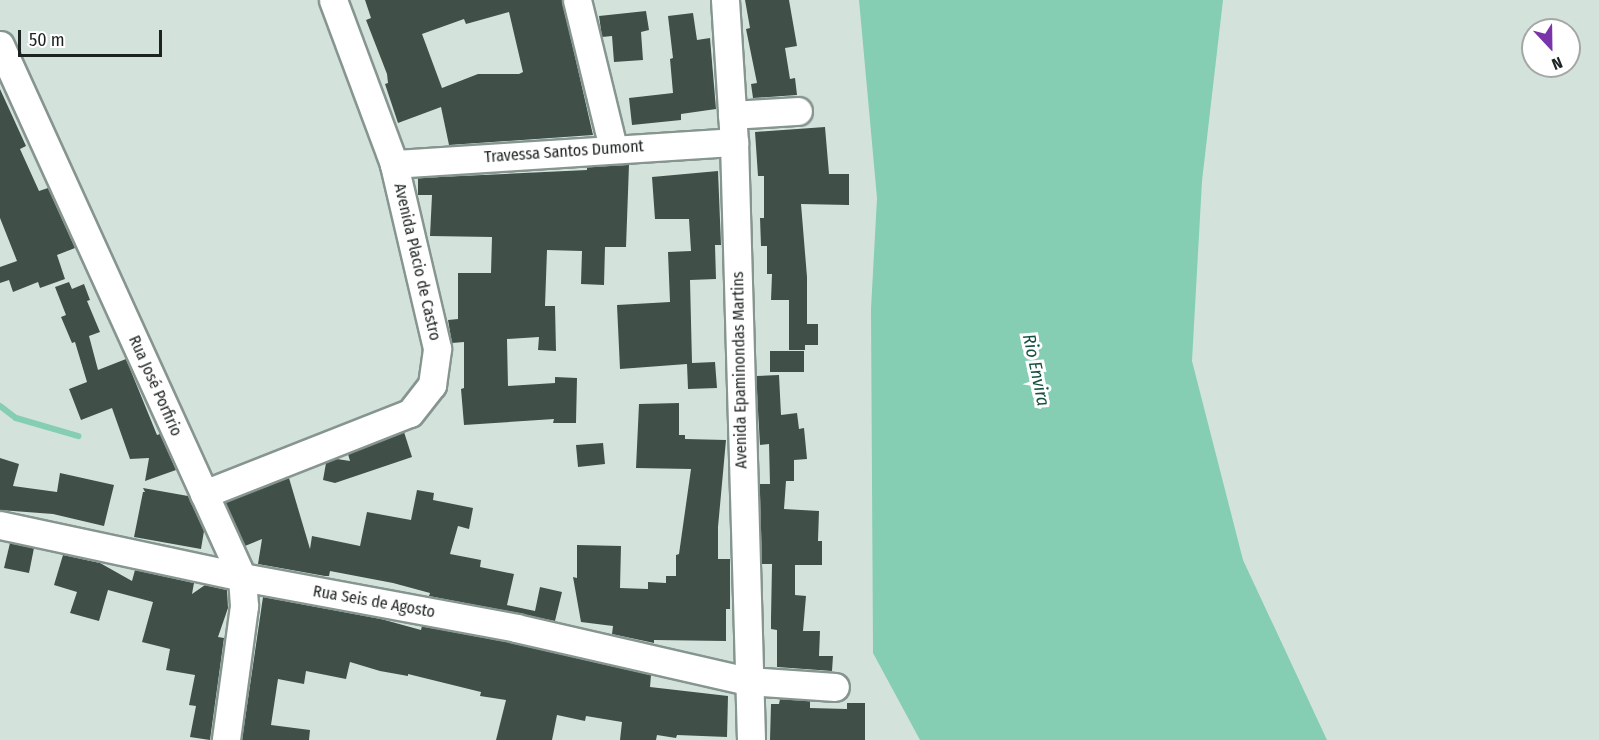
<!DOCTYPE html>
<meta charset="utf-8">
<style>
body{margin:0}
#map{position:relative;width:1599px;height:740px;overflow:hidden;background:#d3e3dc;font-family:"Fira Sans Condensed",sans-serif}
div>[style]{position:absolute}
.water>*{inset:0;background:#85cdb3}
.stream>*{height:6px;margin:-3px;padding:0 3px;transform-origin:3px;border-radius:3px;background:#85cdb3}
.building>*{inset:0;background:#414f49}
.roads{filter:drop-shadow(2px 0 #86958f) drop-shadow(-2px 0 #86958f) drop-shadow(0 2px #86958f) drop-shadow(0 -2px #86958f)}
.minor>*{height:27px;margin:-13.5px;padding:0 13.5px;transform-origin:13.5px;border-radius:13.5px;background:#fff}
span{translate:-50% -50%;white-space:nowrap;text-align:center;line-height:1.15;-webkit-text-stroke:6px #fff;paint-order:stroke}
.street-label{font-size:16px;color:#1d2321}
.water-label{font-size:18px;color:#16513f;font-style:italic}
.north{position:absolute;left:1521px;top:18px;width:60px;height:60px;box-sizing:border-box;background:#fff;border:2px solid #a5a7a6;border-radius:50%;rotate:158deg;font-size:16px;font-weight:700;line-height:24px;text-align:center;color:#1d2321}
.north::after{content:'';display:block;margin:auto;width:21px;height:27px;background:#7834a8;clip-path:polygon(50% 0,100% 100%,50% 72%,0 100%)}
.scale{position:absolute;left:18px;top:30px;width:144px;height:27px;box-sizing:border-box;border:3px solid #1d2321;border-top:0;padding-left:8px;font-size:18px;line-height:21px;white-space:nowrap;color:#1d2321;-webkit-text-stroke:4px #fff;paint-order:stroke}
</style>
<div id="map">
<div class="water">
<div style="clip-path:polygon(859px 0,1223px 0,1202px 181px,1192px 361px,1243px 560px,1327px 740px,920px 740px,873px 653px,871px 309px,877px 198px)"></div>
</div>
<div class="stream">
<div style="left:0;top:406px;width:20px;rotate:37deg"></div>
<div style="left:16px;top:418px;width:65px;rotate:16.2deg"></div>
</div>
<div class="building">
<div style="clip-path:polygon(evenodd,365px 0,562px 0,593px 135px,449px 145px,441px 107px,398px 123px,385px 84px,388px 83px,387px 74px,366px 20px,371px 18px,365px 0,509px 12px,523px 72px,519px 74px,478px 74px,442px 88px,422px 34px,464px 19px,466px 24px,509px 12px)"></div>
<div style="clip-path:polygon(745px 0,789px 0,797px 46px,785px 48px,790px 79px,795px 78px,797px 95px,753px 98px,751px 84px,757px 83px,746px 29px,750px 28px)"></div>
<div style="clip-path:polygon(646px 11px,649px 30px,641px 32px,643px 60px,614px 62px,612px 36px,602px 37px,599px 16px)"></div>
<div style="clip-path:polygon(693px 13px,697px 40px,710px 38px,716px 109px,681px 114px,681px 120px,632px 125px,629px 98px,673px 93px,670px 59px,673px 58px,668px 16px)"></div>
<div style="clip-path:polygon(0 89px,26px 146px,20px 149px,39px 191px,48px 188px,75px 248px,57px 255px,65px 279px,40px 288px,38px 282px,13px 292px,9px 280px,0 283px,0 267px,17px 261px,0 218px)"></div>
<div style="clip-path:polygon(825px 127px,829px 174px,849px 174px,849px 205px,801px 204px,807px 277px,807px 324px,818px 324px,818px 345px,805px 345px,805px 350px,789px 350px,789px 300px,771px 300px,772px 274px,767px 274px,767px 246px,761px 246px,760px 218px,764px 218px,764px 176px,758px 176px,755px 132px)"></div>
<div style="clip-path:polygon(629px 165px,626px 247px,605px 247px,604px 285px,581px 284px,582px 251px,547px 250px,545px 306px,555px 306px,556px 351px,538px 350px,539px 337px,507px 339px,508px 386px,555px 383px,555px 377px,577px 378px,576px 423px,553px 423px,554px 419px,464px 425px,461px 389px,464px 388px,464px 342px,452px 343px,448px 320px,458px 319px,458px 273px,491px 273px,492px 237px,430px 236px,432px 195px,418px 195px,418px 178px,587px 170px,587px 167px)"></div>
<div style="clip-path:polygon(718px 171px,721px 245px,715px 245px,716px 279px,690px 280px,692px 363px,715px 362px,717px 388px,688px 389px,687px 364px,620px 369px,617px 305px,670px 302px,668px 252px,691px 251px,689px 219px,655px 219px,652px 177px)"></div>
<div style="clip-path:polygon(69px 282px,72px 289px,84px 284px,90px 300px,87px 301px,100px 332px,89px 336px,98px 370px,126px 359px,157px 435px,160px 434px,176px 470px,145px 481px,149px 458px,130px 459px,112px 408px,81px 420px,69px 389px,87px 382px,75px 342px,72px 343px,61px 317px,66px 315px,55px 287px)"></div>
<div style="clip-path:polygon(770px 351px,804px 351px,804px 372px,770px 372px)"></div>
<div style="clip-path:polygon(779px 375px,781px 415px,797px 413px,799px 429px,804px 428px,807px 459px,794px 460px,794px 481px,786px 481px,784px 509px,819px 511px,818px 541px,822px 541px,822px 565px,795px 565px,795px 595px,806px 596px,803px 631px,820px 631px,819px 656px,833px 656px,832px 671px,777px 667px,777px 630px,771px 629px,771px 618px,772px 564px,762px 564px,759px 484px,770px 484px,769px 444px,760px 445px,756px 376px)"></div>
<div style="clip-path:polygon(679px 403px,679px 435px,685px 435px,685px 439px,726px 440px,718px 527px,718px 559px,730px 559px,730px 609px,726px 609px,726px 641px,654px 640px,654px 643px,612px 634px,613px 626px,581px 622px,573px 577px,577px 578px,577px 545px,621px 546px,620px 588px,648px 589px,648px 582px,666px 583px,666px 576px,676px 576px,676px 555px,679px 554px,691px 469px,636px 468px,639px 404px)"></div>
<div style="clip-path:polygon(404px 432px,412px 457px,335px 483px,323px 480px,326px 463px,337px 459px,350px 461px,348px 454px)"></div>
<div style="clip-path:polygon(603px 443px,605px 464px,578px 467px,576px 445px)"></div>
<div style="clip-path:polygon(0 458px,19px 464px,13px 486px,57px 492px,60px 473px,114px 485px,104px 526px,53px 514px,0 510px)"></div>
<div style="clip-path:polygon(289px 478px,310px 549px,312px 536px,360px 546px,367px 512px,411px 520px,417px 490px,434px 493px,433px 500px,473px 508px,469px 529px,458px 526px,450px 554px,481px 560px,480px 567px,514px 574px,507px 605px,535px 611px,540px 587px,562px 592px,555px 621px,429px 596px,430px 593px,393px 583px,330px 571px,329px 576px,325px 576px,258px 564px,262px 539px,245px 546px,225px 502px)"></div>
<div style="clip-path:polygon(143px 488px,188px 496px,204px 531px,201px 549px,134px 537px,143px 492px,145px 492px)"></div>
<div style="clip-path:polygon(10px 543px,34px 548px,29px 573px,4px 568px)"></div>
<div style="clip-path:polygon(63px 555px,100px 563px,132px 581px,135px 570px,194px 583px,192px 594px,205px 585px,227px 590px,228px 608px,218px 637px,224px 638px,210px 740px,190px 737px,196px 706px,189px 705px,195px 675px,166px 670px,170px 649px,142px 642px,153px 602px,108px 590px,99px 621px,70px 613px,77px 592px,54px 585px)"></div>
<div style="clip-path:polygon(263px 597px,381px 619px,421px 630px,422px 626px,513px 643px,651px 675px,650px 687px,728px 696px,727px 737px,677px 735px,676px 738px,657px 735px,656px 740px,620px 740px,622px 722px,586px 716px,585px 721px,557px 715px,552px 740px,496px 740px,506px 700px,480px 696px,481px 692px,408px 674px,408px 676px,380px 671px,350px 662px,346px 679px,306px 671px,304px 684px,278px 679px,271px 725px,310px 730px,309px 740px,242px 740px)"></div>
<div style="clip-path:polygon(780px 699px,810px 701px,810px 708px,847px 709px,847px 703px,865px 703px,865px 740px,770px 740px,771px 704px,779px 704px)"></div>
</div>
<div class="roads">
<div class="minor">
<div style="left:577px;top:0;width:152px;rotate:76.3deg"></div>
<div style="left:725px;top:0;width:142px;rotate:86.4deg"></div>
<div style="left:734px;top:142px;width:598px;rotate:88.37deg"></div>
<div style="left:0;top:45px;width:584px;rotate:65.54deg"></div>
<div style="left:242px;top:577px;width:29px;rotate:86deg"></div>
<div style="left:244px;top:606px;width:135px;rotate:97.7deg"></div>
<div style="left:732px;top:115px;width:66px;rotate:-3.5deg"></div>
<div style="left:394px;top:164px;width:341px;rotate:-3.7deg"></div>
<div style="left:204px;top:494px;width:221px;rotate:-21.5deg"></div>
<div style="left:410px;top:413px;width:36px;rotate:-52deg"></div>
<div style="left:432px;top:385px;width:37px;rotate:-82deg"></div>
<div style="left:437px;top:348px;width:189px;rotate:-103.2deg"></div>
<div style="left:394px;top:164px;width:175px;rotate:-110.4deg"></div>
<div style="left:0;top:525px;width:248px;rotate:12.1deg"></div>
<div style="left:242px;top:577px;width:279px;rotate:10.5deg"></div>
<div style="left:516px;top:628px;width:238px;rotate:12.9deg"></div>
<div style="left:748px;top:681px;width:87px;rotate:3.9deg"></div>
</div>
</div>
<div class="street-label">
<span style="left:564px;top:152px;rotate:-4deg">Travessa Santos Dumont</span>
<span style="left:417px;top:262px;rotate:77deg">Avenida Placio de Castro</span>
<span style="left:740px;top:370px;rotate:-91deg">Avenida Epaminondas Martins</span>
<span style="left:155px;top:386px;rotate:66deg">Rua José Porfirio</span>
<span style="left:374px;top:602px;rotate:10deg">Rua Seis de Agosto</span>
</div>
<div class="water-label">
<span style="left:1036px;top:370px;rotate:78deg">Rio Envira</span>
</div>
<div class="north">N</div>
<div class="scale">50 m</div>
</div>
